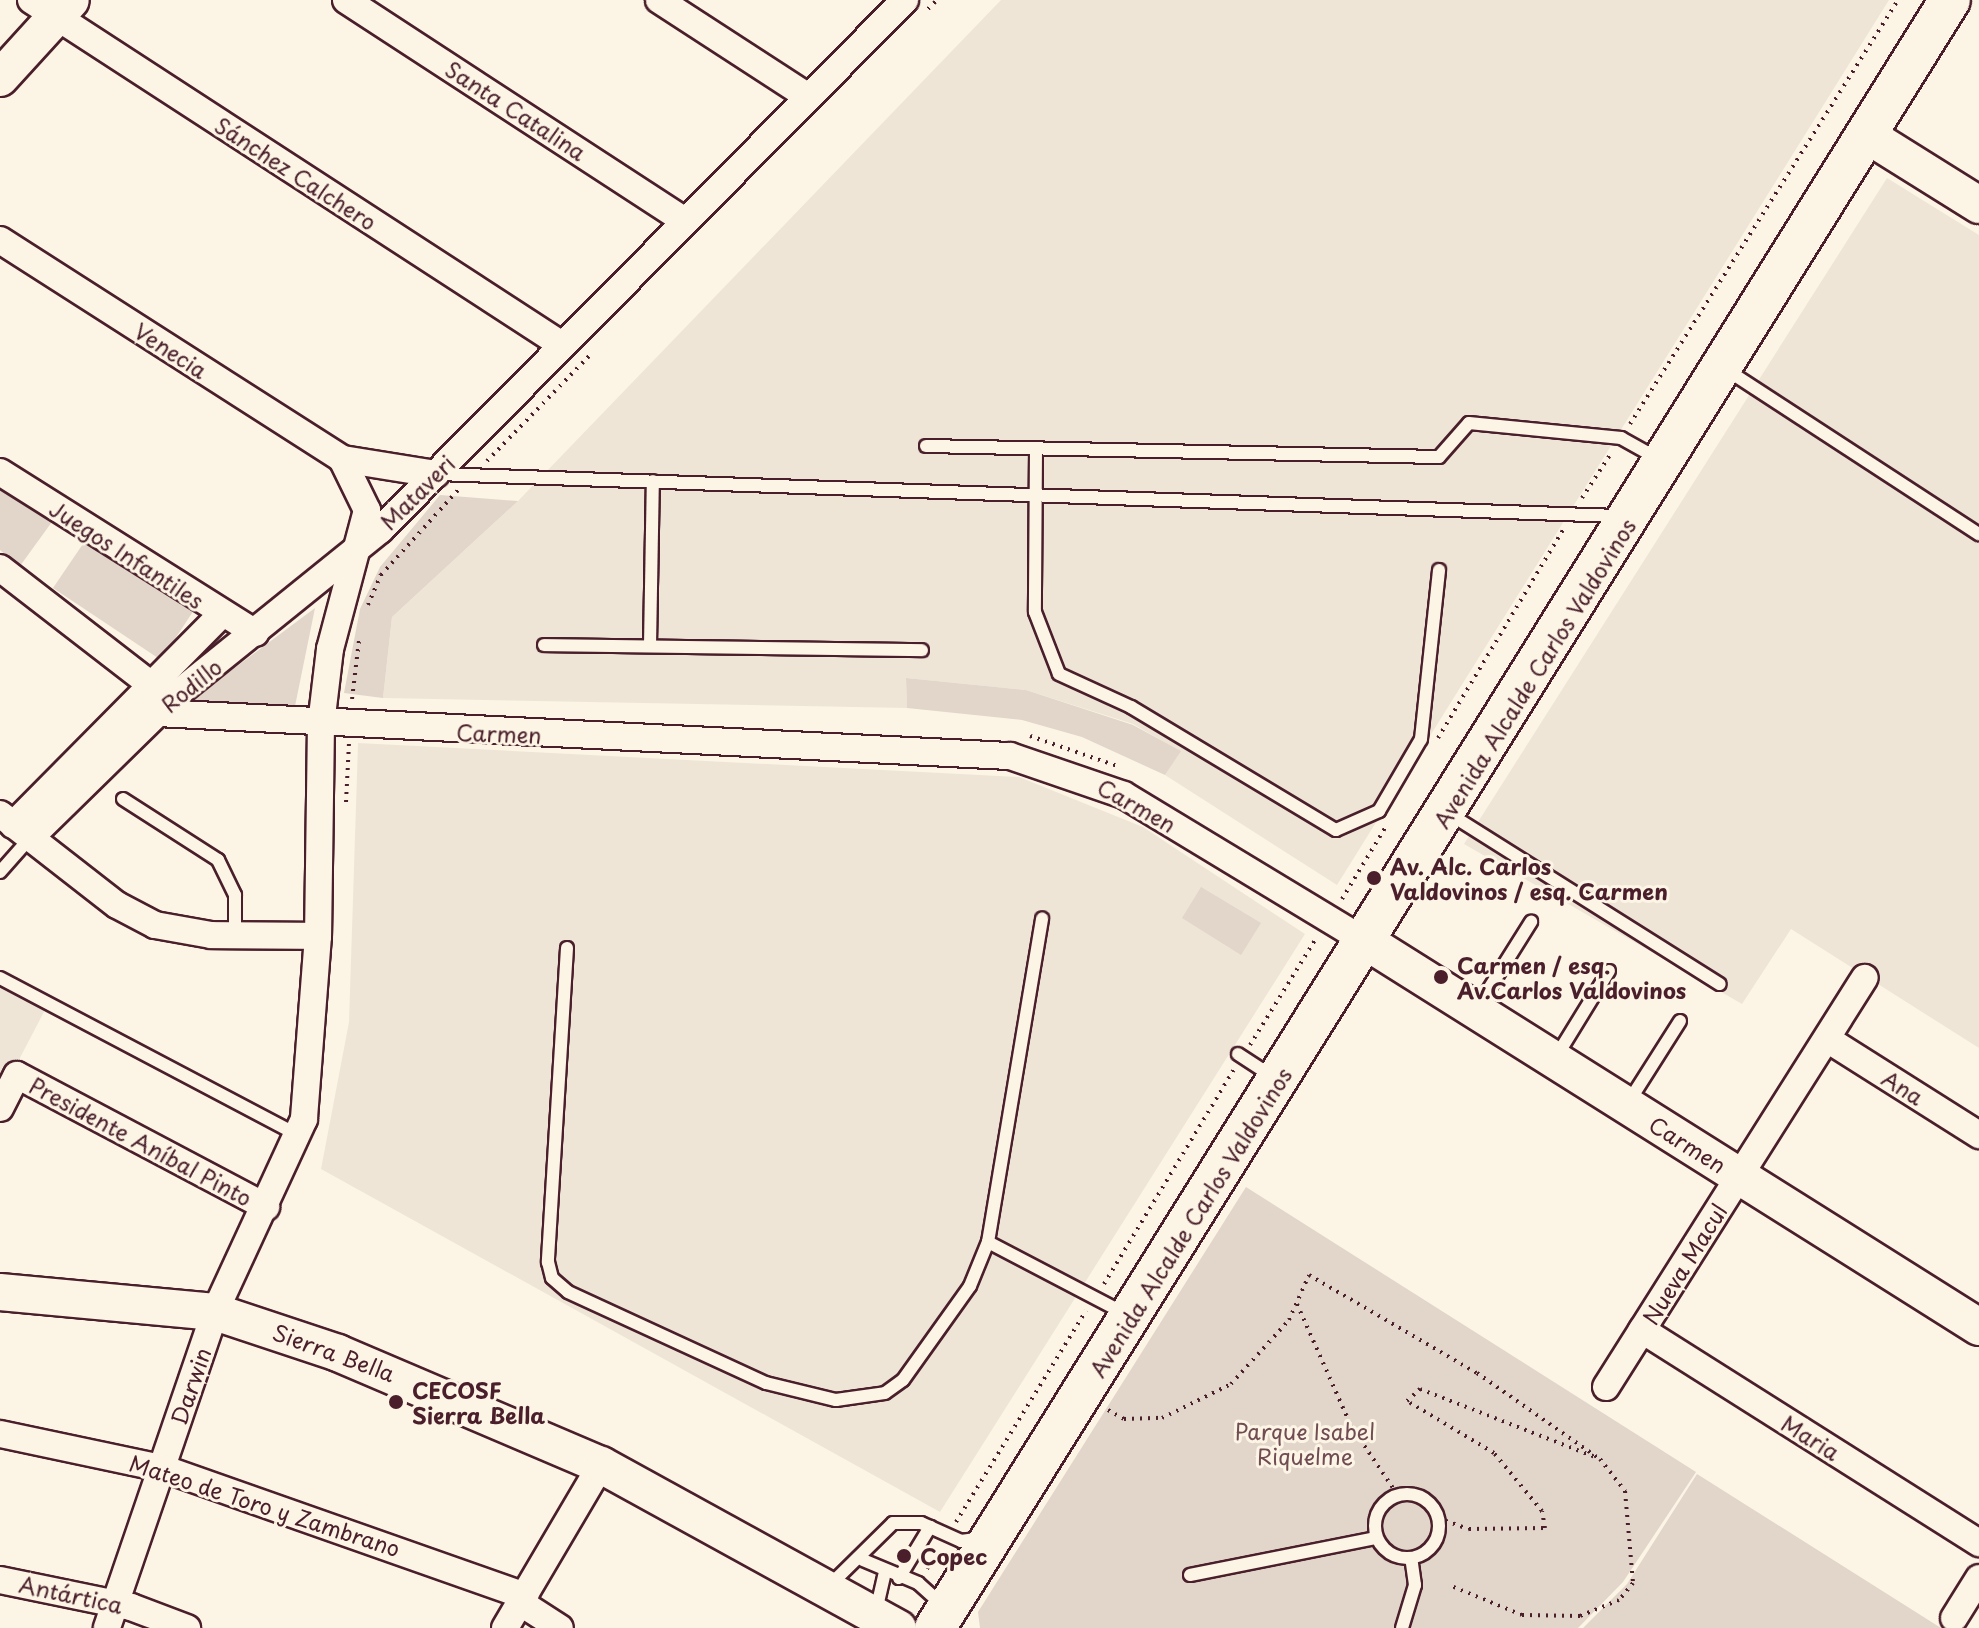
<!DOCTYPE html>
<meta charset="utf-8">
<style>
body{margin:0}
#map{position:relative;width:1979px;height:1628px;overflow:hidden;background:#fcf5e5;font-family:"Playpen Sans",sans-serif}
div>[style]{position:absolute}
.built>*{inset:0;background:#eee5d7}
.green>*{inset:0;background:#e2d5ca}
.path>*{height:4px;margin-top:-2px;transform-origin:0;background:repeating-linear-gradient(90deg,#4a1f2b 0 2px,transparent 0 8px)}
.roads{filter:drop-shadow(2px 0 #4a1f2b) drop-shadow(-2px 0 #4a1f2b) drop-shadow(0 2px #4a1f2b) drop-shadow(0 -2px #4a1f2b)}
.lane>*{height:12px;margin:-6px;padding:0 6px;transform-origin:6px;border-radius:6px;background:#fcf5e5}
.lane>.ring{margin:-6px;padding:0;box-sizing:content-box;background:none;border:12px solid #fcf5e5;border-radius:50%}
.street>*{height:26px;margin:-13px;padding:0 13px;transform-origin:13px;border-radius:13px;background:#fcf5e5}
.secondary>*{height:36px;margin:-18px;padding:0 18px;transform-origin:18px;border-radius:18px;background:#fcf5e5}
.primary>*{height:40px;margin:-20px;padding:0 20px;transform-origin:20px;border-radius:20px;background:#fcf5e5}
.dots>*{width:22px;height:22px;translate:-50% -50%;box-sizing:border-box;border:4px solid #fcf5e5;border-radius:50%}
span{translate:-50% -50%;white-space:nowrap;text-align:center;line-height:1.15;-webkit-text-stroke:6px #fcf5e5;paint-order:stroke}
.street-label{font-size:22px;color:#4a1f2b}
.poi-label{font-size:22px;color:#4a1f2b;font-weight:700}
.left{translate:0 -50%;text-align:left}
.park-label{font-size:22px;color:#704c53}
</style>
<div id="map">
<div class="built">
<div style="clip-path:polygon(1001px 0,1889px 0,1337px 885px,1165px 775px,1180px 751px,1133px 724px,1026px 690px,906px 678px,907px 708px,383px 698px,392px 617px,518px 501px)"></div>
<div style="clip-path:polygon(1887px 178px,1979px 235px,1979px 1048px,1791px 929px,1742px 1004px,1464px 844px)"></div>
<div style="clip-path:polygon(358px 743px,1019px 777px,1143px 827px,1305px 934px,940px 1512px,321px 1169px,349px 1022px)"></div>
<div style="clip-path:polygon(0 987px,45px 1010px,0 1096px)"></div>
</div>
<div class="green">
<div style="clip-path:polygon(0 483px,54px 519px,20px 566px,0 550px)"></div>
<div style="clip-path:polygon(440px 495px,518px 501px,392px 617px,383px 698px,344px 693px,360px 609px,380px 567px)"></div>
<div style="clip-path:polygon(87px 538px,194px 610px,161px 660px,53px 588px)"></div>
<div style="clip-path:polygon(315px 608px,294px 711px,189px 702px)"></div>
<div style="clip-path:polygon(906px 678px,1026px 690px,1133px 725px,1181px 751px,1165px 775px,1082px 737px,1022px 720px,907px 708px)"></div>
<div style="clip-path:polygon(1201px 887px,1261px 923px,1241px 955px,1182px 918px)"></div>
<div style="clip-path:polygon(1246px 1187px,1696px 1472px,1623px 1582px,1578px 1628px,980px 1628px,978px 1612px)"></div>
<div style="clip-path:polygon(1697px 1474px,1941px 1628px,1583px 1628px,1627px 1584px)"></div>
</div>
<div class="path">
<div style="left:928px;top:9px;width:13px;rotate:-45deg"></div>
<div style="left:1630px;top:424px;width:502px;rotate:-57.7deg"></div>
<div style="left:487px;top:461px;width:151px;rotate:-45.8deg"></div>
<div style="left:1582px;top:498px;width:55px;rotate:-56.9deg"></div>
<div style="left:368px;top:605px;width:33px;rotate:-67deg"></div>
<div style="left:381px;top:575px;width:115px;rotate:-47.8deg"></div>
<div style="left:352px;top:699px;width:59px;rotate:-83.2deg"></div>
<div style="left:1030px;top:736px;width:95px;rotate:19deg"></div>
<div style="left:1438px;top:738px;width:243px;rotate:-59deg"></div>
<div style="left:346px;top:802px;width:59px;rotate:-87.1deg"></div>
<div style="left:1342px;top:899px;width:83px;rotate:-58.8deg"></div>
<div style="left:1250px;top:1045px;width:127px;rotate:-58.2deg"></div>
<div style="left:1104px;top:1284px;width:251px;rotate:-58.8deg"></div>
<div style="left:1297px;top:1304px;width:133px;rotate:66.1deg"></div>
<div style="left:1351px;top:1426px;width:82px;rotate:55.9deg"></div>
<div style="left:1108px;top:1410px;width:18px;rotate:29deg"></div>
<div style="left:1124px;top:1419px;width:38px;rotate:-2deg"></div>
<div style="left:1162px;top:1418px;width:77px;rotate:-26.2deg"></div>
<div style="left:1231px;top:1384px;width:86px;rotate:-47.8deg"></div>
<div style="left:1289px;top:1320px;width:49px;rotate:-66deg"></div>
<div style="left:1309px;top:1275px;width:194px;rotate:30.3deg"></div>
<div style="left:1477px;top:1373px;width:150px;rotate:35deg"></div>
<div style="left:1600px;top:1459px;width:41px;rotate:52deg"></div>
<div style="left:1625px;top:1491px;width:92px;rotate:85deg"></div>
<div style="left:1633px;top:1583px;width:22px;rotate:129deg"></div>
<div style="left:1619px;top:1600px;width:42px;rotate:157.7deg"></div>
<div style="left:1580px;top:1616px;width:58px;rotate:-179deg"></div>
<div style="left:1522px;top:1615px;width:79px;rotate:-157.7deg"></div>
<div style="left:1438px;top:1518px;width:33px;rotate:20deg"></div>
<div style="left:1469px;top:1529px;width:76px;rotate:-0.8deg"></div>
<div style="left:1545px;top:1528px;width:17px;rotate:-100deg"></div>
<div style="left:1542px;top:1511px;width:75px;rotate:-129.6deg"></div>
<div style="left:1494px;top:1453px;width:101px;rotate:-149.1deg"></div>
<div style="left:1407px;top:1401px;width:18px;rotate:-43deg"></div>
<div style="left:1420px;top:1389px;width:191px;rotate:21.2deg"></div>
<div style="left:956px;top:1522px;width:248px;rotate:-58.4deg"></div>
<div style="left:927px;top:1569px;width:23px;rotate:-59deg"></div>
</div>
<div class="roads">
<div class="lane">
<div style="left:1727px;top:370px;width:301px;rotate:33.1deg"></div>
<div style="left:926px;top:446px;width:513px;rotate:1.23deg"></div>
<div style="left:1439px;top:457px;width:45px;rotate:-48.6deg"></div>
<div style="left:1469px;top:423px;width:153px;rotate:5.6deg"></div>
<div style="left:1621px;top:438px;width:41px;rotate:29.1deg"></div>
<div style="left:1036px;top:450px;width:162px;rotate:90.4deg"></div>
<div style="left:1035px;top:612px;width:66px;rotate:68.8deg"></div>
<div style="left:1059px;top:674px;width:79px;rotate:24.6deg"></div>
<div style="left:1131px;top:707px;width:239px;rotate:31deg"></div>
<div style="left:1336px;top:830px;width:47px;rotate:-23.8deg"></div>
<div style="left:1379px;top:811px;width:83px;rotate:-59.7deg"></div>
<div style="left:1421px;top:739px;width:170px;rotate:-83.9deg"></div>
<div style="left:438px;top:474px;width:1182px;rotate:2.04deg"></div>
<div style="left:544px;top:645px;width:378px;rotate:0.8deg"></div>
<div style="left:650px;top:645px;width:164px;rotate:-89deg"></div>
<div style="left:123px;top:799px;width:113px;rotate:32.7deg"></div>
<div style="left:218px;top:860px;width:39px;rotate:64deg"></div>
<div style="left:235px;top:895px;width:40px;rotate:90deg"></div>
<div style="left:1448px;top:813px;width:321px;rotate:32.2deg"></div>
<div style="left:0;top:872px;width:47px;rotate:-48.5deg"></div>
<div style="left:567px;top:948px;width:315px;rotate:93.5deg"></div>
<div style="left:548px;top:1262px;width:16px;rotate:76deg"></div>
<div style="left:552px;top:1278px;width:21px;rotate:41deg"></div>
<div style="left:568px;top:1292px;width:218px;rotate:24.7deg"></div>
<div style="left:766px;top:1383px;width:72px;rotate:13.7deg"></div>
<div style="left:836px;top:1400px;width:49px;rotate:-8.1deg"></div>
<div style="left:885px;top:1393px;width:22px;rotate:-36deg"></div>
<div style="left:903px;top:1380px;width:115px;rotate:-54.5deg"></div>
<div style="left:970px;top:1286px;width:48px;rotate:-67.8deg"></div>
<div style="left:988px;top:1242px;width:156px;rotate:27.6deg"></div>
<div style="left:0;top:978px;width:337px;rotate:27.8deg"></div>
<div style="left:1477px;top:1008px;width:102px;rotate:-57.9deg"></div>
<div style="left:1238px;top:1054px;width:42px;rotate:33.3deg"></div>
<div style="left:1556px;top:1057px;width:101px;rotate:-58.4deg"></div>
<div style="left:1628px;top:1103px;width:97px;rotate:-57.6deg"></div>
<div style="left:988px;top:1242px;width:328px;rotate:-80.5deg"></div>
<div class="ring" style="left:1375px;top:1494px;width:52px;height:52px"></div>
<div style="left:863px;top:1560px;width:60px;rotate:22.7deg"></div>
<div style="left:918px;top:1583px;width:31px;rotate:42deg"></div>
<div style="left:1190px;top:1575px;width:190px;rotate:-11.3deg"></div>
<div style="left:899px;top:1578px;width:60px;rotate:-58.7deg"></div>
<div style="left:831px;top:1584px;width:87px;rotate:-44.5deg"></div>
<div style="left:893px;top:1523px;width:28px"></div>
<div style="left:921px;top:1523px;width:44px;rotate:24.2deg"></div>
<div style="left:961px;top:1541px;width:21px;rotate:-8deg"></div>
<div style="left:876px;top:1611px;width:37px;rotate:-77deg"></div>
<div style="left:1402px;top:1628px;width:45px;rotate:-73.2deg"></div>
<div style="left:1415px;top:1585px;width:27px;rotate:-98deg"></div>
</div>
<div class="street">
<div style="left:31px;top:0;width:633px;rotate:33.01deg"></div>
<div style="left:346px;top:0;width:405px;rotate:33.1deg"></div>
<div style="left:659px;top:0;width:176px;rotate:33deg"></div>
<div style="left:0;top:240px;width:406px;rotate:32.6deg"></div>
<div style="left:342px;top:459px;width:57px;rotate:63.9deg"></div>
<div style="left:367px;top:510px;width:144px;rotate:104.9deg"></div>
<div style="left:330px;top:649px;width:76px;rotate:96.8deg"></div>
<div style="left:321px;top:724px;width:212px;rotate:90.8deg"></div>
<div style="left:318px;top:936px;width:184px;rotate:94.4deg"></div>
<div style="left:304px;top:1119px;width:213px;rotate:114.8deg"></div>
<div style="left:215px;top:1312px;width:334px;rotate:108.9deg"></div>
<div style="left:342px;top:459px;width:95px;rotate:9.1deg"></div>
<div style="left:0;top:472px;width:302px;rotate:32.2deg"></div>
<div style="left:0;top:568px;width:188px;rotate:37.7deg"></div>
<div style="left:157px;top:713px;width:854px;rotate:2.89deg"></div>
<div style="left:1010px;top:756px;width:120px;rotate:18.9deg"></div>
<div style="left:1124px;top:795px;width:284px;rotate:31.2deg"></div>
<div style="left:0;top:814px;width:148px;rotate:37.9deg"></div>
<div style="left:117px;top:905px;width:43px;rotate:27.8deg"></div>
<div style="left:155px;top:925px;width:57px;rotate:10.1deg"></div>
<div style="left:211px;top:935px;width:107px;rotate:0.5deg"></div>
<div style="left:13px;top:825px;width:296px;rotate:-45.3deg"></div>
<div style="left:31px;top:837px;width:204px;rotate:-44.4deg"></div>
<div style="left:177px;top:694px;width:261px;rotate:-38.9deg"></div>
<div style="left:380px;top:530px;width:746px;rotate:-45.27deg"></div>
<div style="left:1827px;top:1039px;width:180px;rotate:32.3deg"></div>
<div style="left:0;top:1108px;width:37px;rotate:-63deg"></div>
<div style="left:17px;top:1075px;width:282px;rotate:27.9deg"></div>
<div style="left:1642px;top:1330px;width:399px;rotate:32.3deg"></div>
<div style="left:1606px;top:1387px;width:484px;rotate:-57.7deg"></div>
<div style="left:0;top:1434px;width:166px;rotate:11.9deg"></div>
<div style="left:162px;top:1468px;width:385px;rotate:19.4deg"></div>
<div style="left:0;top:1580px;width:134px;rotate:11.6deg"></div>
<div style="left:131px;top:1607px;width:60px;rotate:20.6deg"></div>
<div style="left:521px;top:1603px;width:46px;rotate:32.7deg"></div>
<div style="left:1954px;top:1618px;width:47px;rotate:-58deg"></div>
<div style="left:505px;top:1628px;width:189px;rotate:-59.5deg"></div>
</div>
<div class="secondary">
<div style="left:0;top:78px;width:105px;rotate:-47.7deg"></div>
<div style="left:1867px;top:135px;width:132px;rotate:32deg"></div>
<div style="left:1367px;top:942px;width:723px;rotate:32.17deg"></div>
<div style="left:0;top:1292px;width:216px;rotate:5.3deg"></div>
<div style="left:215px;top:1312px;width:130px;rotate:18.4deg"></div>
<div style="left:338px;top:1353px;width:286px;rotate:23.1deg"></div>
<div style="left:601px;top:1465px;width:339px;rotate:28.8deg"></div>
</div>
<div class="primary">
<div style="left:935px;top:1628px;width:1918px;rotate:-58.06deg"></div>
</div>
</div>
<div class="dots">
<div style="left:1374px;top:878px;background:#4a1f2b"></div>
<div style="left:1441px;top:977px;background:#4a1f2b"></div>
<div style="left:396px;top:1402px;background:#4a1f2b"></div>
<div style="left:904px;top:1556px;background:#4a1f2b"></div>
</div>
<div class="street-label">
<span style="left:516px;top:110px;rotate:33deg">Santa Catalina</span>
<span style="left:296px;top:173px;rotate:33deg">Sánchez Calchero</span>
<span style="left:171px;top:350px;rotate:33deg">Venecia</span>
<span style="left:417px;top:492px;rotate:-45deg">Mataveri</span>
<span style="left:127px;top:554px;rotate:33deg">Juegos Infantiles</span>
<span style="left:1534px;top:673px;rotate:-58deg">Avenida Alcalde Carlos Valdovinos</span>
<span style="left:191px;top:685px;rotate:-39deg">Rodillo</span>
<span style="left:499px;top:733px;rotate:2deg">Carmen</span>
<span style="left:1137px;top:805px;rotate:29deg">Carmen</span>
<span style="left:1903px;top:1087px;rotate:32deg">Ana</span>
<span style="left:141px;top:1141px;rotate:28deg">Presidente Aníbal Pinto</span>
<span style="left:1688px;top:1144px;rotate:32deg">Carmen</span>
<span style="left:1190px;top:1222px;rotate:-58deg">Avenida Alcalde Carlos Valdovinos</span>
<span style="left:1684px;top:1264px;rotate:-58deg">Nueva Macul</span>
<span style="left:334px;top:1352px;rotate:20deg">Sierra Bella</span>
<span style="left:190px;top:1386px;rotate:-71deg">Darwin</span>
<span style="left:1811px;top:1437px;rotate:32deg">Maria</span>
<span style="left:265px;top:1505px;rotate:18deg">Mateo de Toro y Zambrano</span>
<span style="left:71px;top:1594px;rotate:12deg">Antártica</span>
</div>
<div class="poi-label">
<span class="left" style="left:1390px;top:878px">Av. Alc. Carlos<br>Valdovinos / esq. Carmen</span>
<span class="left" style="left:1457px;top:977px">Carmen / esq.<br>Av.Carlos Valdovinos</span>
<span class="left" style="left:412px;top:1402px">CECOSF<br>Sierra Bella</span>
<span class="left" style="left:920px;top:1556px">Copec</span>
</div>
<div class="park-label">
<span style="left:1305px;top:1443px">Parque Isabel<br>Riquelme</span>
</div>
</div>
